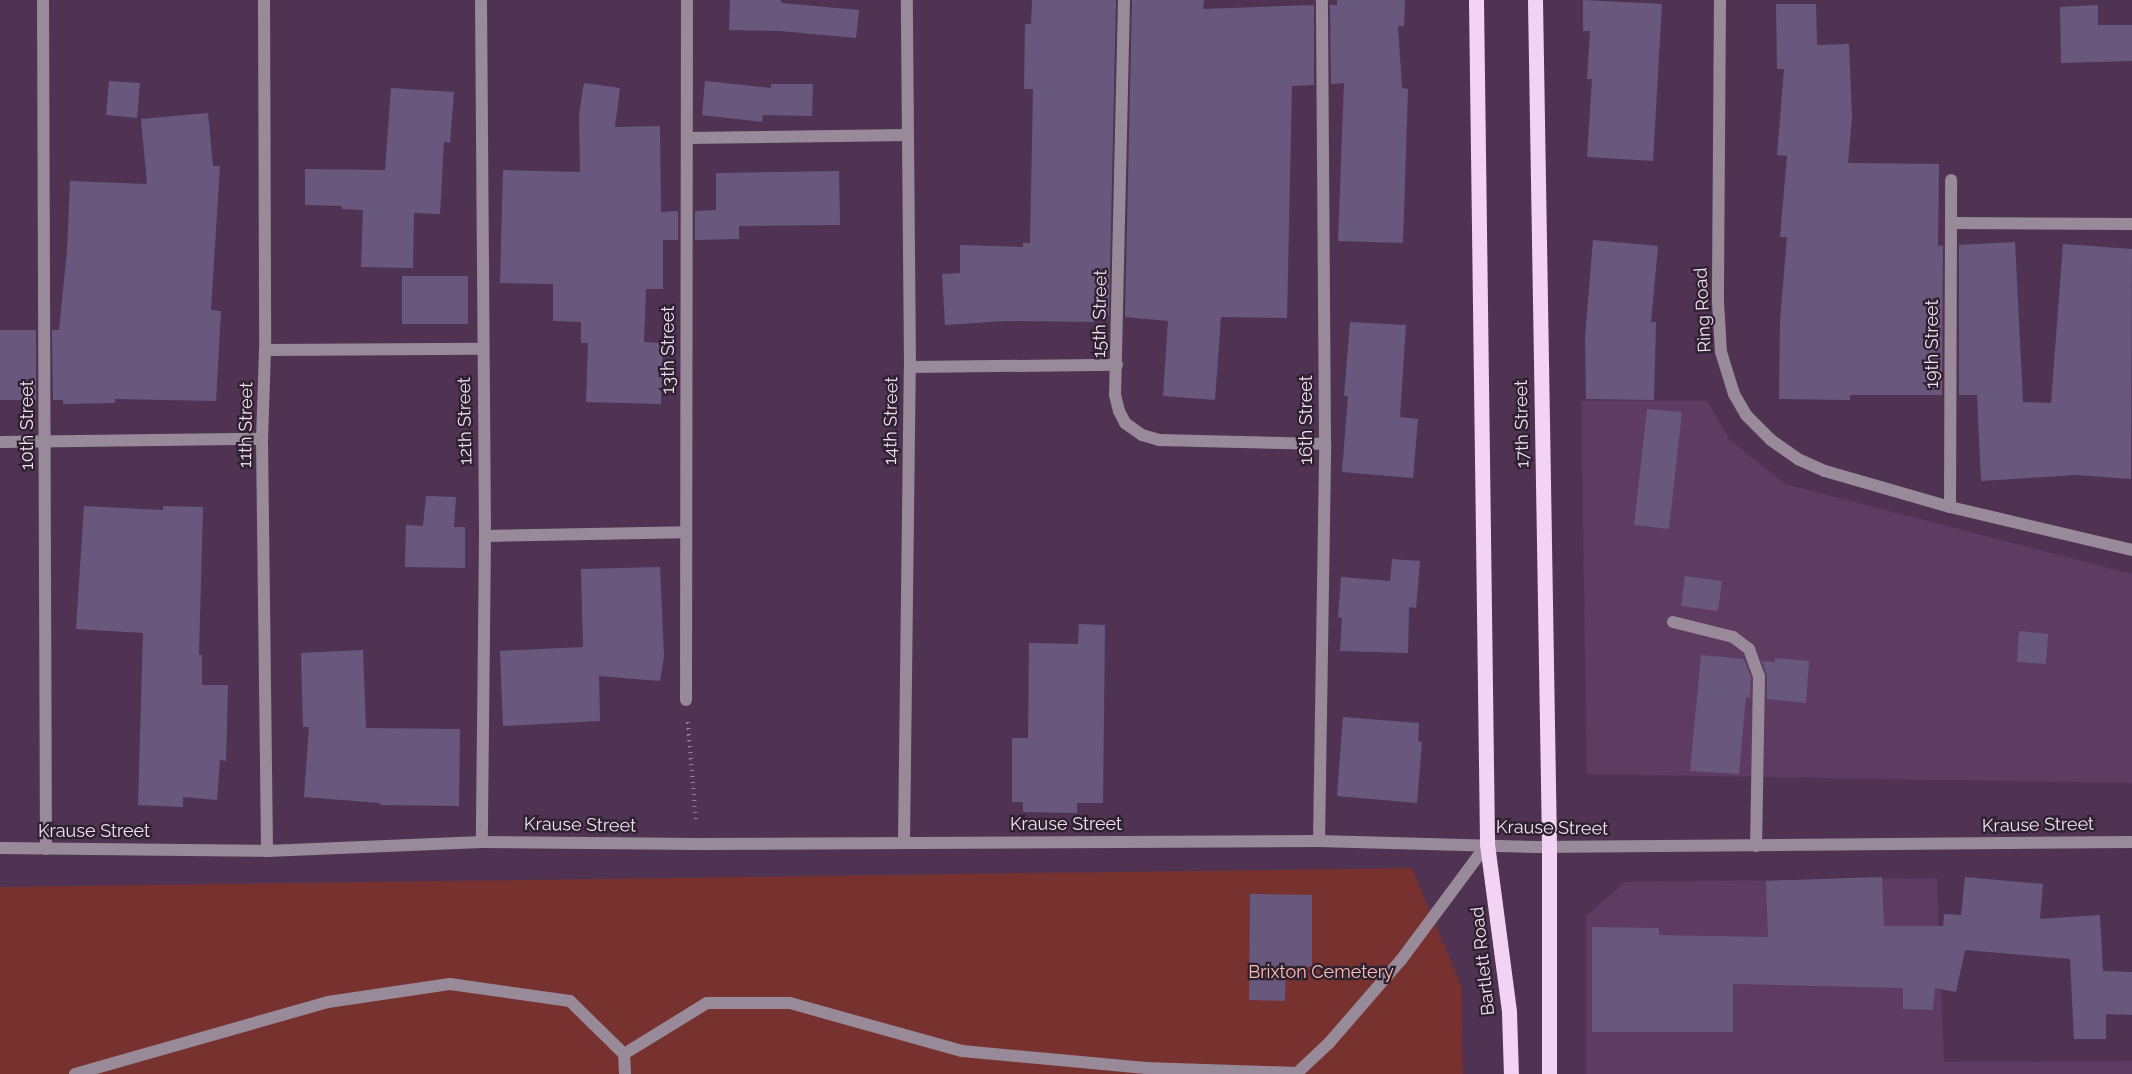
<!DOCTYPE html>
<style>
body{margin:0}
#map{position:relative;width:2132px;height:1074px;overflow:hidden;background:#503352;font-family:Raleway,sans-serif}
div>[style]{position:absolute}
.built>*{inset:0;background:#5e3b60}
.green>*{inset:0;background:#77312e}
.building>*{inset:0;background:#69587e}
.path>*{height:4px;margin-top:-2px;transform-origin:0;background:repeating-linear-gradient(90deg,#99819a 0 1.5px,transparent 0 6px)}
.service>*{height:12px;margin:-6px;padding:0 6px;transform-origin:6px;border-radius:6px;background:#998a99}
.minor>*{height:12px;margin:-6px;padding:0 6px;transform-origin:6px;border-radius:6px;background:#998a99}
.primary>*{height:15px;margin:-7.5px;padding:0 7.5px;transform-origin:7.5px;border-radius:7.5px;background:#f2d3f3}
span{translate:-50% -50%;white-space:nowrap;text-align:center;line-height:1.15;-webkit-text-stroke:4.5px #2e212f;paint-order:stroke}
.street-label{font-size:18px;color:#f3e1f3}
.park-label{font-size:18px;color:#fdbbb5}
</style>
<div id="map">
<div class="built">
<div style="clip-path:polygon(1581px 401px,1707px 401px,1730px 440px,1785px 484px,2132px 574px,2132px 783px,1587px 774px)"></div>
<div style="clip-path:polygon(1937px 878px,1944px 1062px,2132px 1061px,2132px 1074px,1586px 1074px,1586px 916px,1625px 882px)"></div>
</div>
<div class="green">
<div style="clip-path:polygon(1412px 868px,1461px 985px,1463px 1074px,0 1074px,0 887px)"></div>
</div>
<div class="building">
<div style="clip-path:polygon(730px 0,781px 0,781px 3px,859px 10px,856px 38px,780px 31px,729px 30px)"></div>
<div style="clip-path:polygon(1032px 0,1116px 0,1109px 316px,1094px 315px,1094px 322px,1005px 321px,945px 325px,942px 274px,960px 273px,960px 245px,1023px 247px,1023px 243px,1030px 243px,1033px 89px,1024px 89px,1025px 24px,1031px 24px)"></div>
<div style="clip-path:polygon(1132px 0,1204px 0,1203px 9px,1314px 5px,1314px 85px,1292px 86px,1287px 318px,1221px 317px,1215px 400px,1163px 396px,1168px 321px,1125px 317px)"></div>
<div style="clip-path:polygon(1337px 0,1405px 0,1404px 26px,1398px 26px,1402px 88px,1408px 89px,1403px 243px,1338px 241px,1344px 83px,1331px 84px,1330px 5px,1337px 5px)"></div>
<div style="clip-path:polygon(1583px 0,1662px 4px,1653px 161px,1587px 157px,1592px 79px,1587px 79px,1590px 31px,1583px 31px)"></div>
<div style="clip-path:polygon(1776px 4px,1816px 4px,1817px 45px,1849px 44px,1852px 117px,1848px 163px,1939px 164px,1938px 246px,1943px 245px,1942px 395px,1850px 395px,1850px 400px,1779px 399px,1780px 320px,1787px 237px,1780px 237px,1787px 156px,1777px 155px,1784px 69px,1777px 69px)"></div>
<div style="clip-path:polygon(2098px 5px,2098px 25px,2132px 25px,2132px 61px,2061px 63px,2060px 7px)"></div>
<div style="clip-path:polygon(109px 81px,140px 83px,137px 118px,106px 115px)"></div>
<div style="clip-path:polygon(705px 81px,771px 88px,771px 84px,813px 84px,812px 116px,763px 115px,762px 122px,702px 115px)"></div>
<div style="clip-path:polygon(584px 83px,620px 88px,615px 127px,660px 126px,661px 212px,678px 211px,678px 240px,663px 240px,663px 289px,646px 289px,644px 342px,663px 343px,661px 404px,586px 402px,588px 343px,581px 343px,581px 322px,553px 321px,553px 284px,500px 283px,503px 170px,580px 172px,579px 115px)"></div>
<div style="clip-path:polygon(391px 88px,454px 92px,450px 143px,444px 142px,440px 214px,414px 213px,413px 268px,361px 267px,363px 210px,342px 209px,342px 206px,305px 205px,305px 169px,385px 170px)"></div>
<div style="clip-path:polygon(208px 113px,213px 166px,220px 166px,211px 310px,221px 311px,216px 401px,115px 399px,115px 403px,63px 404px,63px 400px,53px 400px,52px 330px,59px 330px,67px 251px,70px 181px,147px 184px,141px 119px)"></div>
<div style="clip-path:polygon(839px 171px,840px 225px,739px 226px,739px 239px,695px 240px,695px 211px,716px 210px,716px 173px)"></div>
<div style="clip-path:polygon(1593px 240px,1658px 246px,1651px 322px,1656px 322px,1654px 400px,1586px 399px,1585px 337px)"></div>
<div style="clip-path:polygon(2015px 242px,2023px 402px,2051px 403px,2063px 244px,2132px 249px,2131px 479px,2076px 475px,1981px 481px,1977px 395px,1959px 395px,1959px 245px)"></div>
<div style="clip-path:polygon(402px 276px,468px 276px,468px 324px,402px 324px)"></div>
<div style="clip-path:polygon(1350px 322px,1406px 325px,1400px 417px,1418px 419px,1413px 478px,1342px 472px,1348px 396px,1344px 396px)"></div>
<div style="clip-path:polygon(0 330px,36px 330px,36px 400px,0 400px)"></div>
<div style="clip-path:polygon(1647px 409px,1682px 412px,1669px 529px,1634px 525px)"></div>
<div style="clip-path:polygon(426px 496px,456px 497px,454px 527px,465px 527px,465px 568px,405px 567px,406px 525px,423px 526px)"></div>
<div style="clip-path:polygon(84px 506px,163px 510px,163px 506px,203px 507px,199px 655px,202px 655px,202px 685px,228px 685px,226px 761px,220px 760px,217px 800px,183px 797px,183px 807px,138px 805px,143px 633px,76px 629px)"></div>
<div style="clip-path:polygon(1392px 559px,1420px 561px,1416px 608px,1409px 607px,1408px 653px,1340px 651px,1342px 618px,1338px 617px,1341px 577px,1390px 581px)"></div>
<div style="clip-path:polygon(660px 567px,664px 657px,660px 681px,599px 676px,600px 721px,503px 726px,500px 651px,583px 647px,581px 569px)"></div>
<div style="clip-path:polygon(1685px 576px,1722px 581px,1718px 611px,1681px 606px)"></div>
<div style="clip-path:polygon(1079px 624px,1105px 625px,1103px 803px,1077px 803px,1077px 813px,1023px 812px,1023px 802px,1012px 802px,1012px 738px,1028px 738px,1029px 643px,1078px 644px)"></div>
<div style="clip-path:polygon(2019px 631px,2048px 634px,2046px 664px,2017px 662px)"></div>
<div style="clip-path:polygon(363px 650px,366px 728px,460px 729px,459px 806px,380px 805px,380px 803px,304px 797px,309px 727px,303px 727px,301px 653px)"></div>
<div style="clip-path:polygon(1701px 655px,1744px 659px,1751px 677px,1750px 698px,1746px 697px,1739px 774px,1690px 771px)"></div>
<div style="clip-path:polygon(1775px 658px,1809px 661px,1806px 703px,1767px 699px,1767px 676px,1762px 661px,1775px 662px)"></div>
<div style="clip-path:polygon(1343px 717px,1419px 723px,1418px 741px,1422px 742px,1417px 803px,1337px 796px)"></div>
<div style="clip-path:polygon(1882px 877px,1884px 926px,1943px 926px,1944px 914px,1961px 915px,1965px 877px,2043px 884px,2040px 919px,2100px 915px,2103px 971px,2132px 972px,2132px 1015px,2106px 1014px,2106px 1039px,2074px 1039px,2070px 959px,1965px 950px,1956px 992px,1935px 988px,1933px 1010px,1903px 1009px,1903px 988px,1733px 984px,1733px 1032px,1592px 1032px,1592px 927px,1659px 928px,1659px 935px,1768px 937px,1766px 881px)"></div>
<div style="clip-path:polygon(1250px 894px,1312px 895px,1312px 967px,1286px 966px,1285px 1001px,1249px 1000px)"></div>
</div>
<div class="path">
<div style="left:688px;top:722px;width:100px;rotate:85.4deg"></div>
</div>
<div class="service">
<div style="left:1673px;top:622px;width:62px;rotate:14deg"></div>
<div style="left:1733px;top:637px;width:20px;rotate:37deg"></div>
<div style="left:1749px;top:649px;width:29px;rotate:70deg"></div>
<div style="left:1759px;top:676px;width:170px;rotate:91deg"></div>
<div style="left:624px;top:1054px;width:97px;rotate:-31.6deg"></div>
<div style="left:707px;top:1003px;width:83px"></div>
<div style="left:790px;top:1003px;width:179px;rotate:15.6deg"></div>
<div style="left:962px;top:1051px;width:185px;rotate:5.3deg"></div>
<div style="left:1146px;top:1068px;width:151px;rotate:1.9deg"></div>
<div style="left:1297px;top:1073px;width:44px;rotate:-43.2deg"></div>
<div style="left:1329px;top:1043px;width:110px;rotate:-49.1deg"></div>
<div style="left:1401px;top:960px;width:144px;rotate:-53.4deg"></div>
<div style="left:75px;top:1074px;width:263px;rotate:-15.9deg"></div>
<div style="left:328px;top:1002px;width:123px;rotate:-8.4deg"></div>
<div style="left:450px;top:984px;width:121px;rotate:8.1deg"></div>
<div style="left:570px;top:1001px;width:76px;rotate:44.5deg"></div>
<div style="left:624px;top:1054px;width:20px;rotate:87deg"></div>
</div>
<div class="minor">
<div style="left:43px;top:0;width:849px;rotate:89.8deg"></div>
<div style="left:264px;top:0;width:350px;rotate:89.8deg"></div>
<div style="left:265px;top:350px;width:89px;rotate:91.9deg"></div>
<div style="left:262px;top:439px;width:412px;rotate:89.3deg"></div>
<div style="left:481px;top:0;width:536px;rotate:89.57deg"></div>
<div style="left:485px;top:536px;width:306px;rotate:90.6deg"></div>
<div style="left:1124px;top:0;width:395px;rotate:91.3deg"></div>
<div style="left:1115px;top:395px;width:16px;rotate:76deg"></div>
<div style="left:1119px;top:411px;width:13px;rotate:63deg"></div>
<div style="left:1125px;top:423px;width:21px;rotate:35deg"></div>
<div style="left:1142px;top:435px;width:18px;rotate:16deg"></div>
<div style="left:1159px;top:440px;width:166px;rotate:1.4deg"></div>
<div style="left:1720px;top:0;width:302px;rotate:90.4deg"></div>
<div style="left:1718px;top:302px;width:50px;rotate:86.6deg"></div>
<div style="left:1721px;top:352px;width:44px;rotate:72.8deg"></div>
<div style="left:1734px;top:394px;width:24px;rotate:60deg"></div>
<div style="left:1746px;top:415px;width:35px;rotate:45deg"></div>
<div style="left:1771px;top:440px;width:35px;rotate:35deg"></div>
<div style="left:1800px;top:460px;width:27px;rotate:24deg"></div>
<div style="left:1825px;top:471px;width:130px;rotate:16.1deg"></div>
<div style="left:1950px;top:507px;width:187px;rotate:13.3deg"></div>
<div style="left:688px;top:138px;width:220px;rotate:-0.8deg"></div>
<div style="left:1951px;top:223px;width:181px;rotate:0.3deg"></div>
<div style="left:265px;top:350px;width:217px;rotate:-0.3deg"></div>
<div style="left:910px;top:367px;width:207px;rotate:-0.6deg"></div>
<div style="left:0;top:442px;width:262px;rotate:-0.7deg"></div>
<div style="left:1950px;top:507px;width:327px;rotate:-89.8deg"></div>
<div style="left:485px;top:536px;width:200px;rotate:-1.1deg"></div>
<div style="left:686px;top:700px;width:700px;rotate:-89.92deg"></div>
<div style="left:1319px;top:841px;width:397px;rotate:-89.1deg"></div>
<div style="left:1325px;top:444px;width:444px;rotate:-90.4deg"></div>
<div style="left:904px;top:842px;width:475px;rotate:-89.3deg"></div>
<div style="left:910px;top:367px;width:367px;rotate:-90.5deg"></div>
<div style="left:0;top:848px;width:267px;rotate:0.6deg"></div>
<div style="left:267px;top:851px;width:215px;rotate:-2.4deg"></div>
<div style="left:482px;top:842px;width:216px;rotate:0.5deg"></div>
<div style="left:698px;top:844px;width:621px;rotate:-0.28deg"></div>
<div style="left:1319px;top:841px;width:218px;rotate:1.6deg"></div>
<div style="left:1537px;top:847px;width:595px;rotate:-0.48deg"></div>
</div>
<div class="primary">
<div style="left:1476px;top:0;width:844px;rotate:89.25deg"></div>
<div style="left:1487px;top:844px;width:169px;rotate:82.5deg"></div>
<div style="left:1509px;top:1012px;width:62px;rotate:88.2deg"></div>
<div style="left:1535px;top:0;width:847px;rotate:89.05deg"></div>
<div style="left:1549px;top:847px;width:227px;rotate:90deg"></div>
</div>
<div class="street-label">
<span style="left:1703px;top:310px;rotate:-93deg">Ring Road</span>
<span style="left:1100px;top:314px;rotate:-89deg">15th Street</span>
<span style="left:1932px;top:344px;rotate:-90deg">19th Street</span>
<span style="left:668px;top:350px;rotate:-90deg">13th Street</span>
<span style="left:1306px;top:420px;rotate:-90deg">16th Street</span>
<span style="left:465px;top:421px;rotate:-91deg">12th Street</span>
<span style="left:891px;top:421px;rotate:-89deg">14th Street</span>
<span style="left:1522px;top:424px;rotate:-91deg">17th Street</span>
<span style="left:27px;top:425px;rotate:-90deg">10th Street</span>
<span style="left:246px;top:425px;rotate:-89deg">11th Street</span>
<span style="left:1066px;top:824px">Krause Street</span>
<span style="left:580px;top:825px;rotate:1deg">Krause Street</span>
<span style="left:2038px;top:825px;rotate:-1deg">Krause Street</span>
<span style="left:1552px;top:828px;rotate:1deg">Krause Street</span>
<span style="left:94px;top:831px">Krause Street</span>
<span style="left:1483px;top:961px;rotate:-96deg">Bartlett Road</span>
</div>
<div class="park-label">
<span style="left:1321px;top:972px">Brixton Cemetery</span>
</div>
</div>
